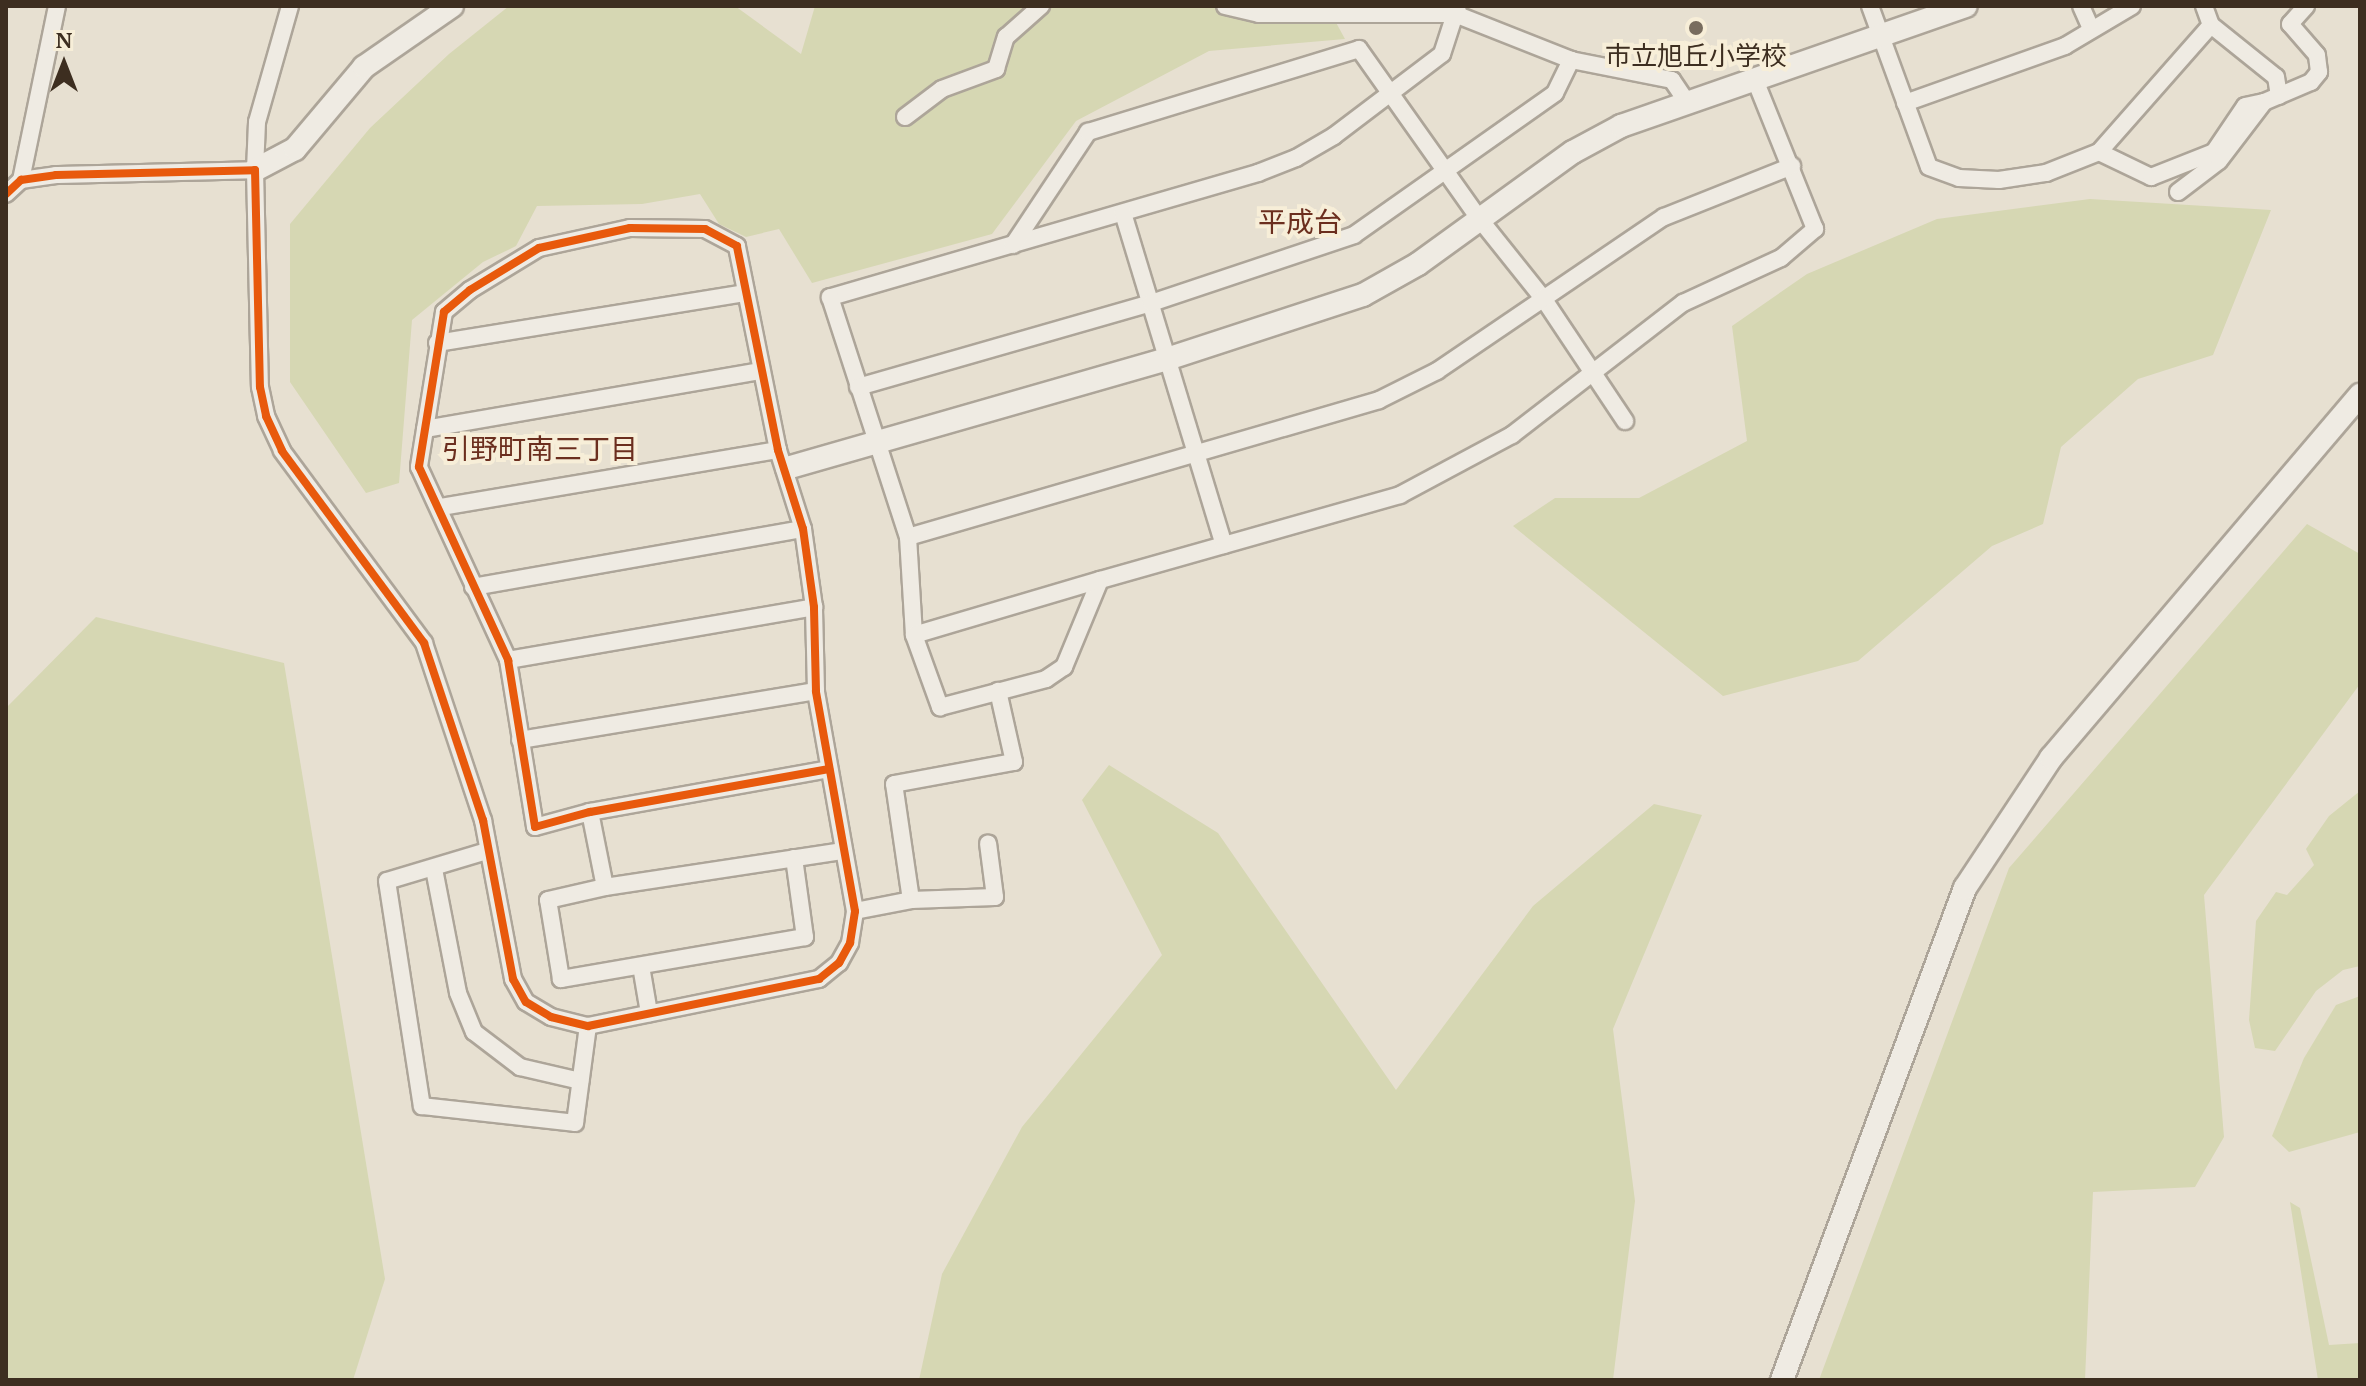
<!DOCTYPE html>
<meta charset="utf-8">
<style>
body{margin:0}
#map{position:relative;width:2366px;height:1386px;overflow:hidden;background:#e7e0d1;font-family:"PT Serif","Noto Sans JP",serif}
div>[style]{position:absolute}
.green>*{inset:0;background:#d6d7b3}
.roads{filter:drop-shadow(2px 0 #ada599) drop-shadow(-2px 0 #ada599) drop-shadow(0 2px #ada599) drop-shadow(0 -2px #ada599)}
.street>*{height:16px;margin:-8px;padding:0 8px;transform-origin:8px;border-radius:8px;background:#efebe3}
.secondary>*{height:22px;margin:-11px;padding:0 11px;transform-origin:11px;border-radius:11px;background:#efebe3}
.cycleway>*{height:8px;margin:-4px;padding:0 4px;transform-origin:4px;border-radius:4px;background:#e8590c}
.dots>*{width:22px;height:22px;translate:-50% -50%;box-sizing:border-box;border:4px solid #f7eed8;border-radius:50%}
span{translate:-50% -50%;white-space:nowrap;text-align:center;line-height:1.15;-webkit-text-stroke:8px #f7eed8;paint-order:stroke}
.poi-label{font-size:26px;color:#3d2e20}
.neighbourhood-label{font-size:28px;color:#6b2e1e}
.frame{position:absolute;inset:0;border:8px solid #3d2e20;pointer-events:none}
.north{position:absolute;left:24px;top:24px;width:80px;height:80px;-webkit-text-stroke:6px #f7eed8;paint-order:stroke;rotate:0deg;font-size:22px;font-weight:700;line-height:32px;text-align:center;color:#3d2e20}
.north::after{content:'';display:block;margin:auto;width:28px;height:36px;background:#3d2e20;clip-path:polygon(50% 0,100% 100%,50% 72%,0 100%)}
</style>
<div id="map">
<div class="green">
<div style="clip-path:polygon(509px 6px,735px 6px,801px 54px,815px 6px,1327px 6px,1345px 39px,1209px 51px,1076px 121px,992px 234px,812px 283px,779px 229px,746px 237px,719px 224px,700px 194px,642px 204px,537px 206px,516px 246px,483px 262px,412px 320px,399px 483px,366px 493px,290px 382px,290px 224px,370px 128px,449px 54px)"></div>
<div style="clip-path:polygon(2090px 199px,2271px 210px,2213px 355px,2138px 379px,2061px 447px,2043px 524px,1992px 546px,1858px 661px,1723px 696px,1513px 526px,1555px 498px,1639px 498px,1747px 441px,1732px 326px,1807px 274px,1937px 219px)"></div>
<div style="clip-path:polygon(2307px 524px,2360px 554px,2360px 684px,2204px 895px,2224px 1137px,2195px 1187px,2093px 1192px,2085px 1380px,1819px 1380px,2009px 868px)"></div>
<div style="clip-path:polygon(96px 617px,284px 663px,385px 1279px,353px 1380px,6px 1380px,6px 708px)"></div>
<div style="clip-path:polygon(1109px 765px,1218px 833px,1396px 1090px,1533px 906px,1654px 804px,1702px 815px,1613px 1029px,1635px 1201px,1613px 1380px,919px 1380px,942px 1274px,1022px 1127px,1162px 955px,1082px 800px)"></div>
<div style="clip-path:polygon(2360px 791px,2360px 966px,2343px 970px,2316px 991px,2275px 1051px,2255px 1048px,2249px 1020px,2256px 921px,2276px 892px,2287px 895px,2314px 865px,2306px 849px,2329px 816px)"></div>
<div style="clip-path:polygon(2360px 996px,2360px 1132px,2289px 1152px,2272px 1136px,2304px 1058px,2336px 1005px)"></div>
<div style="clip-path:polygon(2290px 1202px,2300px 1208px,2329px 1345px,2360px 1343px,2360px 1380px,2318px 1380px)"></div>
</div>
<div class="roads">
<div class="street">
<div style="left:1225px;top:6px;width:35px;rotate:13deg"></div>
<div style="left:1259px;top:14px;width:196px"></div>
<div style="left:1455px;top:14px;width:125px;rotate:21.6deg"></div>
<div style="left:1571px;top:60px;width:103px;rotate:11.2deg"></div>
<div style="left:1672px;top:80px;width:25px;rotate:56deg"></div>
<div style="left:1870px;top:6px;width:171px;rotate:69.9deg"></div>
<div style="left:1929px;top:167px;width:32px;rotate:20deg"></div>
<div style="left:1959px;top:178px;width:40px;rotate:2.9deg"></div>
<div style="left:1999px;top:180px;width:48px;rotate:-8.5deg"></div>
<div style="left:2046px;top:173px;width:57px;rotate:-21.6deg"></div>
<div style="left:2099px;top:152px;width:169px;rotate:-48.6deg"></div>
<div style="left:2211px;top:25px;width:83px;rotate:38.7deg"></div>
<div style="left:2276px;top:77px;width:19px;rotate:81deg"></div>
<div style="left:2081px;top:6px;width:24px;rotate:66deg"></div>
<div style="left:2204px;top:6px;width:20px;rotate:70deg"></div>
<div style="left:1455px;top:14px;width:42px;rotate:108deg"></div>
<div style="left:1442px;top:54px;width:136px;rotate:142.8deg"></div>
<div style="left:1334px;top:136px;width:44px;rotate:149.9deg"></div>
<div style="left:1296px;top:158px;width:41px;rotate:158.5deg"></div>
<div style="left:1258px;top:173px;width:446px;rotate:163.8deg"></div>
<div style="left:830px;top:297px;width:252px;rotate:72deg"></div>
<div style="left:908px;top:537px;width:98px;rotate:86.5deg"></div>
<div style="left:914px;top:635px;width:77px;rotate:70.1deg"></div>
<div style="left:940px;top:707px;width:110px;rotate:-14.8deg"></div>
<div style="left:1046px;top:679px;width:22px;rotate:-34deg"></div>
<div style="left:1064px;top:667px;width:94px;rotate:-67.5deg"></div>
<div style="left:1100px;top:580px;width:312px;rotate:-15.8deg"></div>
<div style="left:1400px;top:495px;width:127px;rotate:-28.2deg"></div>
<div style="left:1512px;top:435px;width:216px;rotate:-37.7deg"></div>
<div style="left:1683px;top:303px;width:108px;rotate:-24.7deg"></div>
<div style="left:1781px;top:258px;width:45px;rotate:-40.5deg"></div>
<div style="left:1815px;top:229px;width:161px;rotate:-111.9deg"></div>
<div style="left:1905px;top:103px;width:170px;rotate:-19.6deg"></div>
<div style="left:2065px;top:46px;width:78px;rotate:-30.8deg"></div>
<div style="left:905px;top:117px;width:46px;rotate:-37.1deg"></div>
<div style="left:942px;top:89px;width:58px;rotate:-20.3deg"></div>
<div style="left:996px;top:69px;width:34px;rotate:-73deg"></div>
<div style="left:1006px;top:37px;width:47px;rotate:-41.5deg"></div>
<div style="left:2099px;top:152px;width:58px;rotate:25.7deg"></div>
<div style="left:2151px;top:177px;width:68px;rotate:-21.6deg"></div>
<div style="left:2214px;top:152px;width:55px;rotate:-56deg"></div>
<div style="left:2245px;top:106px;width:19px;rotate:-12deg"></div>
<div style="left:255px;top:170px;width:48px;rotate:-87.6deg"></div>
<div style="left:257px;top:122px;width:121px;rotate:-74.1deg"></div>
<div style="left:21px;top:180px;width:178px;rotate:-78.3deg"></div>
<div style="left:2178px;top:192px;width:51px;rotate:-37.1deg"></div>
<div style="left:2219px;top:161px;width:74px;rotate:-52.7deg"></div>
<div style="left:2264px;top:102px;width:51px;rotate:-23.1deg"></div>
<div style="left:2311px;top:82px;width:13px;rotate:-51deg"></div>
<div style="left:2319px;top:72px;width:17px;rotate:-97deg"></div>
<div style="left:2317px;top:55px;width:41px;rotate:-131.1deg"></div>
<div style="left:2290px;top:24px;width:24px;rotate:-48deg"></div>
<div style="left:6px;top:194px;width:21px;rotate:-43deg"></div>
<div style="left:21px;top:180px;width:35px;rotate:-8deg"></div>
<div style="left:56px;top:175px;width:199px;rotate:-1.4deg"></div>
<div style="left:255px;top:170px;width:217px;rotate:88.7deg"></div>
<div style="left:260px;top:387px;width:30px;rotate:78deg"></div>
<div style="left:266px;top:416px;width:38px;rotate:65deg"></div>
<div style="left:282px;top:451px;width:239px;rotate:53.5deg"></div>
<div style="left:424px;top:643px;width:187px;rotate:71.6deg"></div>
<div style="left:483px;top:820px;width:162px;rotate:79.3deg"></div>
<div style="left:513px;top:979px;width:26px;rotate:61deg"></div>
<div style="left:526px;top:1002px;width:29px;rotate:31deg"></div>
<div style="left:551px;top:1017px;width:38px;rotate:14deg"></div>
<div style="left:588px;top:1026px;width:236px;rotate:-11.5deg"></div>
<div style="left:819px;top:979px;width:26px;rotate:-39deg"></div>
<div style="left:839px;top:963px;width:23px;rotate:-61deg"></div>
<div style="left:850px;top:943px;width:32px;rotate:-81deg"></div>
<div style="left:855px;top:911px;width:223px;rotate:-100.1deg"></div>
<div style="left:816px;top:691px;width:84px;rotate:-91.4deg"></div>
<div style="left:814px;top:607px;width:79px;rotate:-98deg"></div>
<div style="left:803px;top:529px;width:83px;rotate:-107.6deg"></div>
<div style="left:778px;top:450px;width:208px;rotate:-101.4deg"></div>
<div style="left:737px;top:246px;width:36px;rotate:-152deg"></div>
<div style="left:705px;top:229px;width:75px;rotate:-179.2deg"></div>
<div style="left:630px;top:228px;width:93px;rotate:167.6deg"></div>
<div style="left:539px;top:248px;width:81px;rotate:148.7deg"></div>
<div style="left:470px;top:290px;width:34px;rotate:140deg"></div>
<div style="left:444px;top:312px;width:157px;rotate:99.2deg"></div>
<div style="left:419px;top:467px;width:213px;rotate:65.2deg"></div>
<div style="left:508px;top:660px;width:169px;rotate:80.8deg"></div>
<div style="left:535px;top:827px;width:57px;rotate:-15.3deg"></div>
<div style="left:590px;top:812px;width:243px;rotate:-10.2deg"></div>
<div style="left:1123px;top:213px;width:347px;rotate:73.1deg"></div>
<div style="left:1013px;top:245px;width:136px;rotate:-56.4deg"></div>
<div style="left:1088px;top:132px;width:283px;rotate:-17deg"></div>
<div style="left:1359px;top:49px;width:206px;rotate:54.7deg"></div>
<div style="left:1478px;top:217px;width:104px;rotate:51.3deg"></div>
<div style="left:1543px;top:298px;width:148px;rotate:56.3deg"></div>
<div style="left:437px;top:343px;width:313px;rotate:-9.2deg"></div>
<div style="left:858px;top:387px;width:305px;rotate:-16deg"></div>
<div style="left:1151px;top:303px;width:214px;rotate:-18.5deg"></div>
<div style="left:1354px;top:235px;width:246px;rotate:-35.2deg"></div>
<div style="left:1555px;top:93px;width:37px;rotate:-64deg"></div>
<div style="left:425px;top:429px;width:341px;rotate:-9.8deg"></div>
<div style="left:441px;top:507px;width:342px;rotate:-9.6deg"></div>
<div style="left:908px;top:537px;width:491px;rotate:-16.2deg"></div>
<div style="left:1379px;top:400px;width:65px;rotate:-26.6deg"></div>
<div style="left:1437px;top:371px;width:274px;rotate:-34.2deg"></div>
<div style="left:1664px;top:217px;width:138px;rotate:-21.7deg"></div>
<div style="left:473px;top:587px;width:335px;rotate:-10deg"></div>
<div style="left:914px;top:635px;width:194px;rotate:-16.5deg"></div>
<div style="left:508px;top:660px;width:311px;rotate:-9.8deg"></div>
<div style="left:520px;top:740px;width:300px;rotate:-9.4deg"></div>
<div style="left:590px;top:812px;width:76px;rotate:78.7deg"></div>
<div style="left:487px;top:851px;width:104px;rotate:163.3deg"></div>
<div style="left:387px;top:881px;width:228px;rotate:81.2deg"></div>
<div style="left:422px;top:1106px;width:154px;rotate:6.3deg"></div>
<div style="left:575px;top:1123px;width:98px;rotate:-82.4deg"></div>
<div style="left:794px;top:858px;width:80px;rotate:82.1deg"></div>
<div style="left:805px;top:937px;width:248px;rotate:170.2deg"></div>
<div style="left:561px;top:979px;width:80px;rotate:-99.3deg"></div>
<div style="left:548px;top:900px;width:58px;rotate:-12.8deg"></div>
<div style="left:605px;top:887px;width:241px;rotate:-8.6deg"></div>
<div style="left:434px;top:869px;width:126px;rotate:79deg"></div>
<div style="left:458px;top:993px;width:42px;rotate:67.7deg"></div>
<div style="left:474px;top:1032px;width:58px;rotate:37.3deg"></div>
<div style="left:520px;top:1067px;width:62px;rotate:13.1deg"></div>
<div style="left:911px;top:900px;width:117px;rotate:-98.3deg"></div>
<div style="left:894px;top:784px;width:122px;rotate:-10.4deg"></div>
<div style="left:1014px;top:762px;width:73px;rotate:-102.7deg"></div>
<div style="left:855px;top:911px;width:57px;rotate:-11.1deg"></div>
<div style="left:911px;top:900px;width:84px;rotate:-2deg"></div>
<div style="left:995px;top:897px;width:54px;rotate:-97.4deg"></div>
<div style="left:641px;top:966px;width:48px;rotate:80.3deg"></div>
</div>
<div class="secondary">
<div style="left:1454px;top:6px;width:8px;rotate:83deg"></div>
<div style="left:255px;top:170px;width:45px;rotate:-27.7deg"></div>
<div style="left:295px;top:149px;width:107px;rotate:-49.9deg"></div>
<div style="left:364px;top:67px;width:107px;rotate:-34.7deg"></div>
<div style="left:787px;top:468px;width:395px;rotate:-16deg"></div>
<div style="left:1167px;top:359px;width:206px;rotate:-18.1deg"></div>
<div style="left:1363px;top:295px;width:63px;rotate:-29.4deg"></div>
<div style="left:1418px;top:264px;width:191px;rotate:-35.9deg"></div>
<div style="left:1573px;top:152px;width:55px;rotate:-28.4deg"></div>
<div style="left:1621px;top:126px;width:365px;rotate:-19.2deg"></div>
<div style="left:1782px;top:1380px;width:525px;rotate:-69.6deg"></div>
<div style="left:1965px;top:888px;width:156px;rotate:-56.5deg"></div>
<div style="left:2051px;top:758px;width:477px;rotate:-49.6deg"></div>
</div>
</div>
<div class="cycleway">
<div style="left:6px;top:194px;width:21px;rotate:-43deg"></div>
<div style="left:21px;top:180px;width:35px;rotate:-8deg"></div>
<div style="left:56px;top:175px;width:199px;rotate:-1.4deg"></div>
<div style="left:255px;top:170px;width:217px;rotate:88.7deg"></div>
<div style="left:260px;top:387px;width:30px;rotate:78deg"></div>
<div style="left:266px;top:416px;width:38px;rotate:65deg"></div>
<div style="left:282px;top:451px;width:239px;rotate:53.5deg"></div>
<div style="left:424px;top:643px;width:187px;rotate:71.6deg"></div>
<div style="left:483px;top:820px;width:162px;rotate:79.3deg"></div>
<div style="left:513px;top:979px;width:26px;rotate:61deg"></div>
<div style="left:526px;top:1002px;width:29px;rotate:31deg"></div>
<div style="left:551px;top:1017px;width:38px;rotate:14deg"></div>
<div style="left:588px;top:1026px;width:236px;rotate:-11.5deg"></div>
<div style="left:819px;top:979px;width:26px;rotate:-39deg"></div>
<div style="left:839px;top:963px;width:23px;rotate:-61deg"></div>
<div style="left:850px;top:943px;width:32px;rotate:-81deg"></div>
<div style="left:855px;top:911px;width:223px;rotate:-100.1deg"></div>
<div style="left:816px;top:691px;width:84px;rotate:-91.4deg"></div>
<div style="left:814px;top:607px;width:79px;rotate:-98deg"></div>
<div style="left:803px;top:529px;width:83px;rotate:-107.6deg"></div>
<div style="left:778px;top:450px;width:208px;rotate:-101.4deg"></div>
<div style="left:737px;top:246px;width:36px;rotate:-152deg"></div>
<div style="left:705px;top:229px;width:75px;rotate:-179.2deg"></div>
<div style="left:630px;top:228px;width:93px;rotate:167.6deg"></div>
<div style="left:539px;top:248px;width:81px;rotate:148.7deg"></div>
<div style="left:470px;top:290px;width:34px;rotate:140deg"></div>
<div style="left:444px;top:312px;width:157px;rotate:99.2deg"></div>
<div style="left:419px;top:467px;width:213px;rotate:65.2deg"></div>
<div style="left:508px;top:660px;width:169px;rotate:80.8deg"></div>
<div style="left:535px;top:827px;width:57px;rotate:-15.3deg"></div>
<div style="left:590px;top:812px;width:243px;rotate:-10.2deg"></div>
</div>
<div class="dots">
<div style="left:1696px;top:28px;background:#786c5e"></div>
</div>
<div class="poi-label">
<span style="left:1696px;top:56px">市立旭丘小学校</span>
</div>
<div class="neighbourhood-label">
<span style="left:1300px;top:222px">平成台</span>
<span style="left:540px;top:449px">引野町南三丁目</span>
</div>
<div class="frame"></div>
<div class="north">N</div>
</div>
